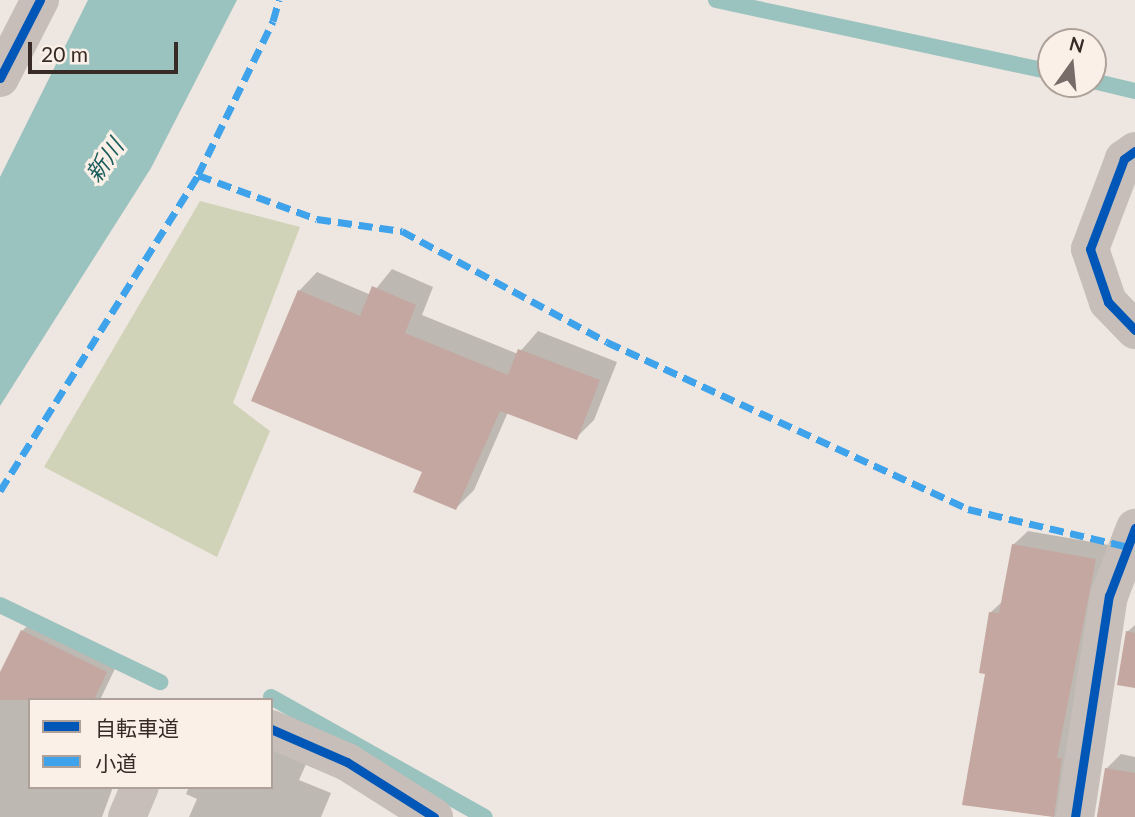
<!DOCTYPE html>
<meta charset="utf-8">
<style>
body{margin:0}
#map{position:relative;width:1135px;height:817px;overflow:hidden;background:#eee6e0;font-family:Lato,"Noto Sans JP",sans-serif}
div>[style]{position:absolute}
.green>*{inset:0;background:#d1d3b9}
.water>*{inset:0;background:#9ac2be}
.shadow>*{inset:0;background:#0003}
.stream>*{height:16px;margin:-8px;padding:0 8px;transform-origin:8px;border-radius:8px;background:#9ac2be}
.building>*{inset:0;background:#c3a7a0}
.minor>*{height:38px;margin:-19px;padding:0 19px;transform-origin:19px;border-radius:19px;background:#c7beb9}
.quiet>*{height:7px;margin-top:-3.5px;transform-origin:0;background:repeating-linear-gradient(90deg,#3fa3eb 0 14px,transparent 0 21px)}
.cycleway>*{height:9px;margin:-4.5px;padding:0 4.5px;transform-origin:4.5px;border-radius:4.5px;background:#0057b8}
span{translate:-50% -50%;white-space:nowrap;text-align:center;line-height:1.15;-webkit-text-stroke:6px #fbf0e7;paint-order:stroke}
.water-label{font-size:23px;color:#195c5b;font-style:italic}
.legend{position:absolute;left:28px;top:698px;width:245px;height:91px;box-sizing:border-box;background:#fbf0e7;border:2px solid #ada19a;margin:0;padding:9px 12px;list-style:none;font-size:21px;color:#382b27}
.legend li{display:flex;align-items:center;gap:14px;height:35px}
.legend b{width:35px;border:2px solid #ada19a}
.north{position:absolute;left:1037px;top:28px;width:70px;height:70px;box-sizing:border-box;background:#fbf0e7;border:2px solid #ada19a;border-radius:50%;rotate:15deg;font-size:19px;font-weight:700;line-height:28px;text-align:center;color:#382b27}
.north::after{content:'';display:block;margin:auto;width:24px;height:32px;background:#786c68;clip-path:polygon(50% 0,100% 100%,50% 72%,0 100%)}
.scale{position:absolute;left:28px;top:42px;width:150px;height:32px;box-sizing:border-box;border:4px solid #382b27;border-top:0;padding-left:9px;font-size:21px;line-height:24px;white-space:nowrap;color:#382b27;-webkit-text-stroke:5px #fbf0e7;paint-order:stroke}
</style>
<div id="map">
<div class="green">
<div style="clip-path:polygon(200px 201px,300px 227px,233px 403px,270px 431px,217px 557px,44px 467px)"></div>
</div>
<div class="water">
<div style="clip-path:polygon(88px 0,237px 0,151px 168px,0 406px,0 177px)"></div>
</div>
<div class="shadow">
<div style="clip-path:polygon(392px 269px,433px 287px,422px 315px,518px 354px,538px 331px,617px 362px,594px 420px,576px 438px,508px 412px,474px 490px,456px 508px,424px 471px,299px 291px,317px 272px,371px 295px)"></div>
<div style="clip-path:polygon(1028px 531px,1109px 545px,1068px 805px,1056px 817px,964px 804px,987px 673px,991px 612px,1004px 600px,1013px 545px)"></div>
<div style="clip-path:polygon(37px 617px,120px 658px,100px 700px,30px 700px,30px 787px,113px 787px,102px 817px,0 817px,0 676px,22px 631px)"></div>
<div style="clip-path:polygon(1135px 625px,1135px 686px,1127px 632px)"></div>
<div style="clip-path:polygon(271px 735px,311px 753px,299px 780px,331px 793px,321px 817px,189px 817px,197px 799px,186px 794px,189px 787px,271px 787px)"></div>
<div style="clip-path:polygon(1121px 754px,1135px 757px,1135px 817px,1097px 817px,1106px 769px)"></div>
</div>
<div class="stream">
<div style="left:716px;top:0;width:343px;rotate:12.1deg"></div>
<div style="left:1093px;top:81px;width:43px;rotate:13.4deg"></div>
<div style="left:0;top:605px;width:178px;rotate:25.7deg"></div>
<div style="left:271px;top:697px;width:245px;rotate:29.3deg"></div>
</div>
<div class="building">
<div style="clip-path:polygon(372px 286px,416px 305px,405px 333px,508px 375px,518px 349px,600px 380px,577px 440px,500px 411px,456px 510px,413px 492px,422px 472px,251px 401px,298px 290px,360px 316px)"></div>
<div style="clip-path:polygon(1012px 544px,1096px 559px,1057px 758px,1062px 758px,1054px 817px,962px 805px,985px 674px,979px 673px,989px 612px,999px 613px)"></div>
<div style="clip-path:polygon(21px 630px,107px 672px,94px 700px,0 700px,0 672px)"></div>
<div style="clip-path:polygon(1126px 631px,1135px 633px,1135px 688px,1117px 685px)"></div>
<div style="clip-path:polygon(1105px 768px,1135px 773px,1135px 817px,1097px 817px)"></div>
</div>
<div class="minor">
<div style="left:0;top:78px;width:88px;rotate:-62.9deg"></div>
<div style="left:1135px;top:151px;width:14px;rotate:144deg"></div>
<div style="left:1124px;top:159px;width:96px;rotate:110.7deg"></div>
<div style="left:1090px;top:249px;width:56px;rotate:71.2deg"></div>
<div style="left:1108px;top:302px;width:39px;rotate:46deg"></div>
<div style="left:271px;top:729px;width:83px;rotate:23.5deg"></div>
<div style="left:347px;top:762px;width:103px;rotate:32.3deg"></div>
<div style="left:127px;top:817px;width:33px;rotate:-67deg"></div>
<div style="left:1075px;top:817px;width:224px;rotate:-81.3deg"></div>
<div style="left:1109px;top:596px;width:73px;rotate:-69.1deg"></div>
</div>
<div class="quiet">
<div style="left:198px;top:175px;width:127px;rotate:20.3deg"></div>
<div style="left:317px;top:219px;width:86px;rotate:8deg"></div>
<div style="left:402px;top:231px;width:233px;rotate:28.4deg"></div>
<div style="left:607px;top:342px;width:398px;rotate:24.8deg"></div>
<div style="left:968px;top:509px;width:165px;rotate:13.3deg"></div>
<div style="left:0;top:491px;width:373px;rotate:-57.9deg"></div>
<div style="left:198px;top:175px;width:171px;rotate:-64deg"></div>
<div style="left:273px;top:21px;width:22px;rotate:-74deg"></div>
</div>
<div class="cycleway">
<div style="left:0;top:78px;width:88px;rotate:-62.9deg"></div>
<div style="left:1135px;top:151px;width:14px;rotate:144deg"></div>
<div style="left:1124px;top:159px;width:96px;rotate:110.7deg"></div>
<div style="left:1090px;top:249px;width:56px;rotate:71.2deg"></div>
<div style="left:1108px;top:302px;width:39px;rotate:46deg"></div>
<div style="left:271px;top:729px;width:83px;rotate:23.5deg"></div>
<div style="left:347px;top:762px;width:103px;rotate:32.3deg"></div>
<div style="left:1075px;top:817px;width:224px;rotate:-81.3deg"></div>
<div style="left:1109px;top:596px;width:73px;rotate:-69.1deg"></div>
</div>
<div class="water-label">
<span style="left:104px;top:160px;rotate:-55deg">新川</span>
</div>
<ul class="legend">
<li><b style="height:9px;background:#0057b8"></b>自転車道</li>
<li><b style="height:9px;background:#3fa3eb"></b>小道</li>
</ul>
<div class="north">N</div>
<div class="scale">20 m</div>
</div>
